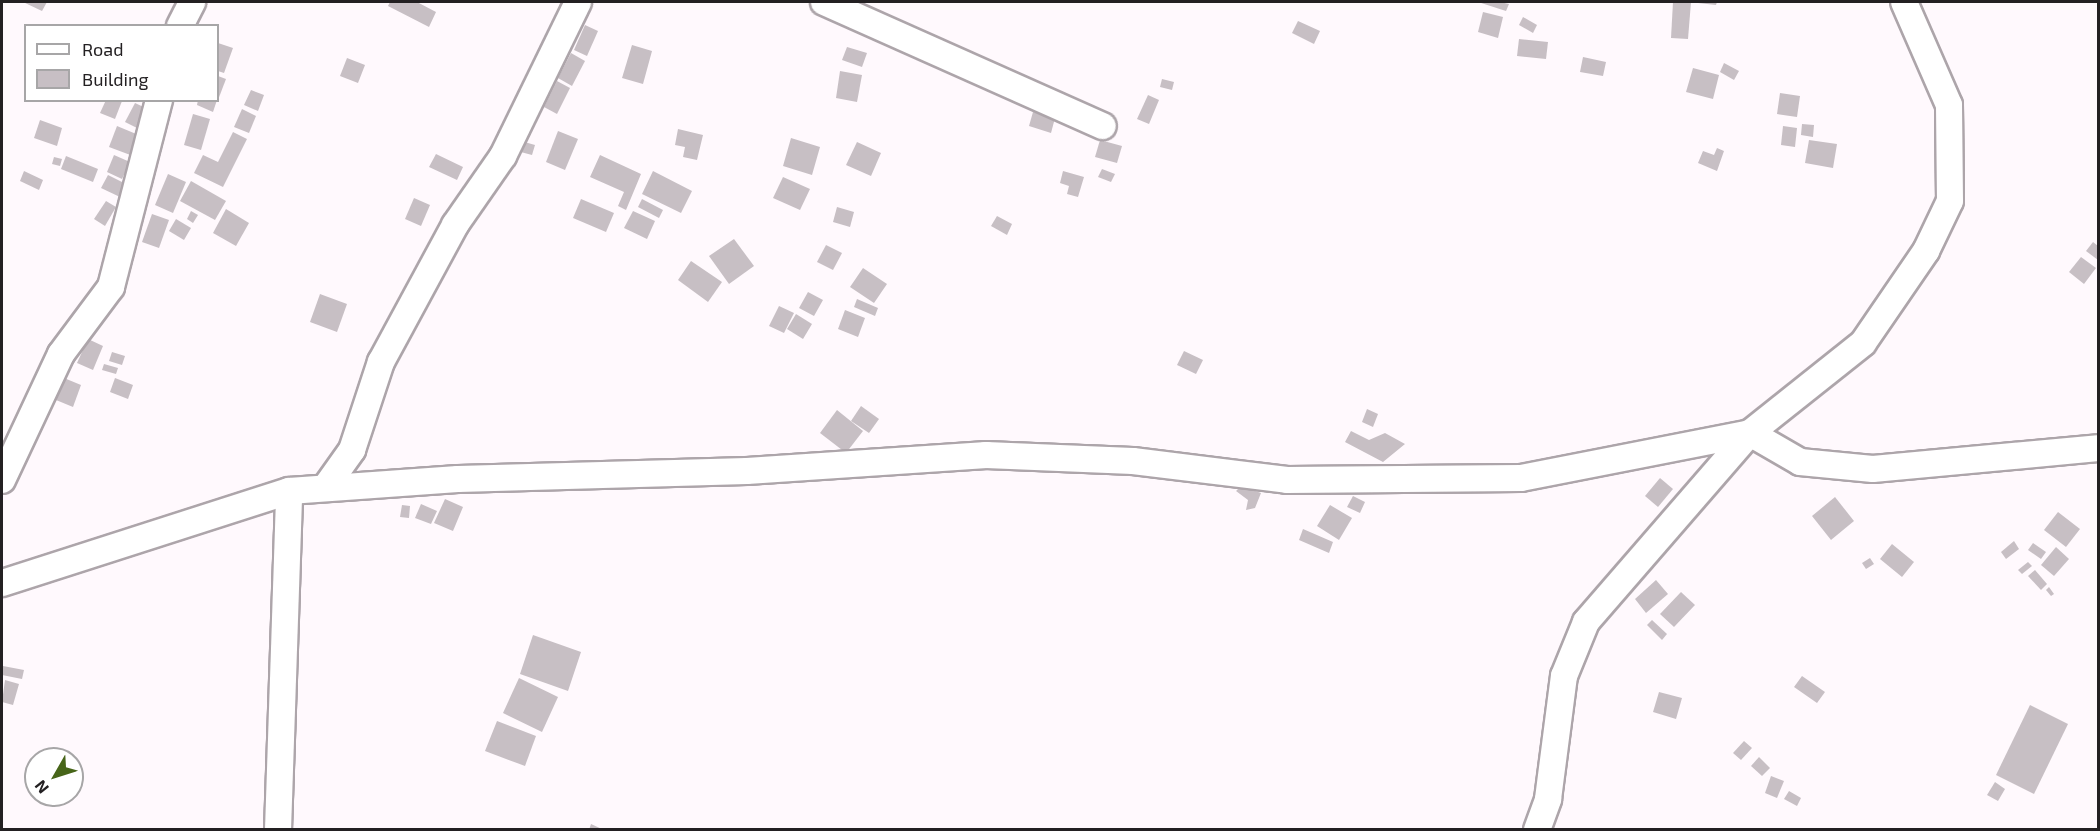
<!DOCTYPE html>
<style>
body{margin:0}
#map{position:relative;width:2100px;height:831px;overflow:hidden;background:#fff9fd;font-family:"Exo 2",sans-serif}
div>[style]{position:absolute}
.building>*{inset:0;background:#c7bfc4}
.roads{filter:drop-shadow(2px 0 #ada5aa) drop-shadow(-2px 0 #ada5aa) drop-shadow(0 2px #ada5aa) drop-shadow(0 -2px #ada5aa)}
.minor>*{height:26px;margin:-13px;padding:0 13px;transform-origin:13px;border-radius:13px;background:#fff}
span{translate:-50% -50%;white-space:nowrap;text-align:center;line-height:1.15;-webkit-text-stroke:4.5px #fff;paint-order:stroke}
.frame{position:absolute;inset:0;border:3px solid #232022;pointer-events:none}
.legend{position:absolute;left:24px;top:24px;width:195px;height:78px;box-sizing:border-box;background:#fff;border:2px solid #a7a6a7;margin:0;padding:8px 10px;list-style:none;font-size:18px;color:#232022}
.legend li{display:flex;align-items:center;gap:12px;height:30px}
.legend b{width:30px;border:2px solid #a7a6a7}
.north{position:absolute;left:24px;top:747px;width:60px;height:60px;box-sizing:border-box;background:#fff;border:2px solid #a7a6a7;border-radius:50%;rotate:231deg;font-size:16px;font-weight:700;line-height:24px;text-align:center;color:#232022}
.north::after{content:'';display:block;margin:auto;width:21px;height:27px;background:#476519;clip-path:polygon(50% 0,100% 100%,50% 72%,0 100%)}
</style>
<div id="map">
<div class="building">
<div style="clip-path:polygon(23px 2px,47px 2px,42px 11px)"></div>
<div style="clip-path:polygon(390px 2px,417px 2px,436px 12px,429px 27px,388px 6px)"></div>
<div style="clip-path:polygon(1478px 2px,1500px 2px,1509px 4px,1506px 11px)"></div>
<div style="clip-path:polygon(1673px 2px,1691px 2px,1688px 39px,1671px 38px)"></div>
<div style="clip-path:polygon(1698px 2px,1717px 2px,1716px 5px,1698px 3px)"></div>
<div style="clip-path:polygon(1483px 12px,1503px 17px,1498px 38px,1478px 32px)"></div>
<div style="clip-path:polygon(1523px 17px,1537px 25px,1533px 33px,1519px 25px)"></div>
<div style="clip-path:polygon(1298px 21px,1320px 31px,1314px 44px,1292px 33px)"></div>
<div style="clip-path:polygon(585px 25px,598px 31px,587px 56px,574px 50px)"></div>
<div style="clip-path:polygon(1519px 39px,1548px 42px,1546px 59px,1517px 56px)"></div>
<div style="clip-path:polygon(218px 43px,233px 48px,224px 73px,218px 71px)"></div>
<div style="clip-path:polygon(632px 45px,652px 51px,643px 84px,622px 78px)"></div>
<div style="clip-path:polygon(847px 47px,867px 53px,862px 67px,842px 60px)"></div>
<div style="clip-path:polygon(571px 53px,585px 61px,572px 86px,558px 78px)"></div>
<div style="clip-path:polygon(1583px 57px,1606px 62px,1603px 76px,1580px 72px)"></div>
<div style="clip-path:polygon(347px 58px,365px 65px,358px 83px,340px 76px)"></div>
<div style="clip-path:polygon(1724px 63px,1739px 71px,1734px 80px,1720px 72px)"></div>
<div style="clip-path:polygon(1693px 68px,1719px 75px,1713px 99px,1686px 92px)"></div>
<div style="clip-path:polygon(840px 71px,862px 75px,857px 102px,836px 98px)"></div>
<div style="clip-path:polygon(218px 76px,226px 79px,218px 100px)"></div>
<div style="clip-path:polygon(1162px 79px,1174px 82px,1172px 90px,1160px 87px)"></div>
<div style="clip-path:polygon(557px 81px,570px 88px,557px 114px,544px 107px)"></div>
<div style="clip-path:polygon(251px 90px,264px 95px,258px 111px,244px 105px)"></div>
<div style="clip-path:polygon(1780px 93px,1800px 96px,1797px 117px,1777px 114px)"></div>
<div style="clip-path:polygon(1148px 95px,1159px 100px,1149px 124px,1137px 119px)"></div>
<div style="clip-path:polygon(106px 100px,122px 101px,115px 119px,100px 113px)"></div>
<div style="clip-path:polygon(198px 100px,217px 100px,213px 112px,197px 105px)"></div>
<div style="clip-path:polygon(135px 103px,150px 110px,141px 130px,125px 122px)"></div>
<div style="clip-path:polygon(242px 109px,256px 116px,249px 133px,234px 127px)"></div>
<div style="clip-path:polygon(1033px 112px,1055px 118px,1051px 133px,1029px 126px)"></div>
<div style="clip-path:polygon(193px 114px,210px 119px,201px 150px,184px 145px)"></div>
<div style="clip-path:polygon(40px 120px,62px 128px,57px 146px,34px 138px)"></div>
<div style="clip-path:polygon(1802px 124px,1814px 125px,1813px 137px,1801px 135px)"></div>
<div style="clip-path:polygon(117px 126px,141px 136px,133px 156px,109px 147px)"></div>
<div style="clip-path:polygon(1783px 126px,1797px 128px,1795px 147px,1781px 145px)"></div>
<div style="clip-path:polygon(678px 129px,703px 135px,697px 160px,683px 157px,685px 147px,675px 145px)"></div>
<div style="clip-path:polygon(558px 131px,578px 139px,565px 170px,546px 162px)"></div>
<div style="clip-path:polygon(233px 132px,247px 139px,223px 187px,194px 173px,203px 155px,218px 162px)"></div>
<div style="clip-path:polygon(791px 138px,820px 147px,812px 175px,783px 166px)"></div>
<div style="clip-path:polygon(1100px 140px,1122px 146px,1117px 163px,1095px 157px)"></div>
<div style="clip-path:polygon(1809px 140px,1837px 144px,1833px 168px,1805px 163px)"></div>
<div style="clip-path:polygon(521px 141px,535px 145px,532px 155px,517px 151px)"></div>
<div style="clip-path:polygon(857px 142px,881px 153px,871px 176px,846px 165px)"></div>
<div style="clip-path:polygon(1717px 148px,1724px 151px,1717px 171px,1698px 163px,1703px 151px,1714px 155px)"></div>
<div style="clip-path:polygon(436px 154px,463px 167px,457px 180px,429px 167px)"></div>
<div style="clip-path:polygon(114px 155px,130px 162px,122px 179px,107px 172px)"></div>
<div style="clip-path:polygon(600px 155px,641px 174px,626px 210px,618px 206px,624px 192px,590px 177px)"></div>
<div style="clip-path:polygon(66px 156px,98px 169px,93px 182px,61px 169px)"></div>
<div style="clip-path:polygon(54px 157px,62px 159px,60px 166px,52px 164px)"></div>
<div style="clip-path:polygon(1102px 169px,1115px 174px,1111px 182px,1098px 177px)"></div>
<div style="clip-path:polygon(24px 171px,43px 180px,39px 190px,20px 181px)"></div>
<div style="clip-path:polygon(653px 171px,692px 191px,681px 213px,642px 194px)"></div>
<div style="clip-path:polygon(1063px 171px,1084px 177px,1078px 197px,1067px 194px,1069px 186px,1060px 183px)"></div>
<div style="clip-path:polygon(168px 174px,186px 182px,173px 213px,155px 205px)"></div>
<div style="clip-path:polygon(108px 175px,126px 184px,120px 197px,101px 188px)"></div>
<div style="clip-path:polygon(783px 177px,810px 189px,800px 210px,773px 198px)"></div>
<div style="clip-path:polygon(191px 181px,226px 201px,215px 220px,180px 201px)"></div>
<div style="clip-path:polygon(414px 198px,430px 205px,421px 226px,405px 219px)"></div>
<div style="clip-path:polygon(581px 199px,614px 213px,606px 232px,573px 218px)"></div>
<div style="clip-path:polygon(642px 199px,663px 210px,659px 218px,638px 207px)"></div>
<div style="clip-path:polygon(106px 201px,116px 207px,105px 226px,94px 219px)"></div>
<div style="clip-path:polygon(837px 207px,854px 212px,850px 227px,833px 222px)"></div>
<div style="clip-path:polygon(226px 209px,249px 223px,236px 246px,213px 233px)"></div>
<div style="clip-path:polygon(191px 211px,198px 215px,193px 223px,187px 219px)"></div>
<div style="clip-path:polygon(633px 211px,655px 221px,647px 239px,624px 228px)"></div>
<div style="clip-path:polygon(152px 214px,169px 220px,159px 248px,142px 242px)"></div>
<div style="clip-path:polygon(997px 216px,1012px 224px,1007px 235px,991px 226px)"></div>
<div style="clip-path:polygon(176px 219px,191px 228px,184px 240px,169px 231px)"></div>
<div style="clip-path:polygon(734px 239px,754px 266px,729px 284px,709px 256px)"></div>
<div style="clip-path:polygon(2093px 242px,2098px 246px,2098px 260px,2086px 251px)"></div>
<div style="clip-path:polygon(826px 245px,842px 253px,833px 270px,817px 262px)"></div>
<div style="clip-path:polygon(2081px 257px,2096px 268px,2084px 284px,2069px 272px)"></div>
<div style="clip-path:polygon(691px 261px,722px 282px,708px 302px,678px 280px)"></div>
<div style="clip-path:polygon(863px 268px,887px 284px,874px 303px,850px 287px)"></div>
<div style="clip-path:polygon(808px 292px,823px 300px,814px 316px,799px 308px)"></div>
<div style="clip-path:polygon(320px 294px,347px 304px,337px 332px,310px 322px)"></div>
<div style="clip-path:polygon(857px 299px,878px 308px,875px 316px,854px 307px)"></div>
<div style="clip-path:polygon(779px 306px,794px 313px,784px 333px,769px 326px)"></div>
<div style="clip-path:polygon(845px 310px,865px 318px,858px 337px,838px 329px)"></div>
<div style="clip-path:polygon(796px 314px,812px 324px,803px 339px,787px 329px)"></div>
<div style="clip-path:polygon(88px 339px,103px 346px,93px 370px,77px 363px)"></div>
<div style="clip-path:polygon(1184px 351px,1203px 360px,1196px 374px,1177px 365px)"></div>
<div style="clip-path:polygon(112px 352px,125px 356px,122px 365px,109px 361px)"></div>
<div style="clip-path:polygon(104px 364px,118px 368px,116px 374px,102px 370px)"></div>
<div style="clip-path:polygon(64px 378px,81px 385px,73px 407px,56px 400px)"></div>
<div style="clip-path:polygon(115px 378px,133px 385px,128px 399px,110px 392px)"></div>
<div style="clip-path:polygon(861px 406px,879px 419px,869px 433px,851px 421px)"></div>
<div style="clip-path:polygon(1367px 409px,1378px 414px,1373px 427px,1362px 422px)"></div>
<div style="clip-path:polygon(837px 410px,863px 431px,846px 453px,820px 433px)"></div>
<div style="clip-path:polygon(1351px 431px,1369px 440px,1385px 433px,1405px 444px,1383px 462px,1345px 442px)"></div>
<div style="clip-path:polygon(1660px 478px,1673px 489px,1658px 507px,1645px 496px)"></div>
<div style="clip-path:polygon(1241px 486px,1261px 493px,1255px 508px,1246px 510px,1248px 500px,1236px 491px)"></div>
<div style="clip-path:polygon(1353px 496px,1365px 502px,1360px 513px,1347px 507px)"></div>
<div style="clip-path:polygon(1835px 497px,1854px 521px,1831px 540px,1812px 516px)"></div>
<div style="clip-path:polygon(445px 499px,463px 507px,453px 531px,434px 523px)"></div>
<div style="clip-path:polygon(421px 504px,437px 511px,431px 524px,415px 518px)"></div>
<div style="clip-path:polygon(402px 505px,410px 506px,409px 518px,400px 517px)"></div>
<div style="clip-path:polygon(1330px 505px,1352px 518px,1339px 540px,1317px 526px)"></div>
<div style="clip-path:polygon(2058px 512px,2080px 529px,2066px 547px,2044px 530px)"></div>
<div style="clip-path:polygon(1303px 529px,1333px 542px,1329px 553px,1299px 540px)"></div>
<div style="clip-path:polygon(2014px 541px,2019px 549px,2006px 559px,2001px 552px)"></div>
<div style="clip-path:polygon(2033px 543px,2046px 552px,2041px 559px,2028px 550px)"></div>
<div style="clip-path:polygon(1892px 544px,1914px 562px,1902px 577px,1880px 559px)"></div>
<div style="clip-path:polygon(2056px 547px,2069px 559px,2054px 576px,2041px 565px)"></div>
<div style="clip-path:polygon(1870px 558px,1874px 564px,1866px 569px,1862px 563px)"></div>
<div style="clip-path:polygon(2028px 562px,2032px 566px,2022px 574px,2018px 570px)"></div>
<div style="clip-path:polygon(2035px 570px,2047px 584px,2041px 590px,2028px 576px)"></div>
<div style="clip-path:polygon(1656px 580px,1668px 594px,1646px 613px,1635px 599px)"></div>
<div style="clip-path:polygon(2049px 587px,2054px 594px,2051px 596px,2046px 590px)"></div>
<div style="clip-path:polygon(1681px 592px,1695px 605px,1674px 627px,1660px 614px)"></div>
<div style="clip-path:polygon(1652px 620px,1667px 634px,1662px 640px,1647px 625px)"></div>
<div style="clip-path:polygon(533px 635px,581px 652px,568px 691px,520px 674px)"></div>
<div style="clip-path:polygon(3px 666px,24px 670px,22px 679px,2px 675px)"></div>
<div style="clip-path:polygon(1802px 676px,1825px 692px,1817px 703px,1794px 687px)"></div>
<div style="clip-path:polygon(519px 678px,558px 697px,542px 732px,503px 713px)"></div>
<div style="clip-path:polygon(5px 680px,19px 684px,13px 705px,2px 702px)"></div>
<div style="clip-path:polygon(1659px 692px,1682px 698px,1676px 719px,1653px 712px)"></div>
<div style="clip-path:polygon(2030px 705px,2068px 724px,2034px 794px,1996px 775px)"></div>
<div style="clip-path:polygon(497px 721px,536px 736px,525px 766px,485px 751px)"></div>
<div style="clip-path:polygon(1744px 741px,1752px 748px,1741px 760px,1733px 753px)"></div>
<div style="clip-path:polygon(1759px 757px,1770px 768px,1762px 776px,1751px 766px)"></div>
<div style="clip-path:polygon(1771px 776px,1784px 781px,1777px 798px,1765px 793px)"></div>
<div style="clip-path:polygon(1995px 782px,2005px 789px,1998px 801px,1987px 795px)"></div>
<div style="clip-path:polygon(1789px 791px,1801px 798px,1797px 806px,1784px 799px)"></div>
<div style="clip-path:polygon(591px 824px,604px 830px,589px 830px)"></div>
</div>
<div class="roads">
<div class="minor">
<div style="left:824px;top:2px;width:305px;rotate:24deg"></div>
<div style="left:180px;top:26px;width:27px;rotate:-63deg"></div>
<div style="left:2px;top:480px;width:139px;rotate:-64.9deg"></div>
<div style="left:61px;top:354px;width:84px;rotate:-53.3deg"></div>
<div style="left:111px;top:287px;width:193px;rotate:-75.6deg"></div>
<div style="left:325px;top:488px;width:47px;rotate:-54.6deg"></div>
<div style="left:352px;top:450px;width:93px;rotate:-71.8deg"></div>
<div style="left:381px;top:362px;width:156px;rotate:-61.6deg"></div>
<div style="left:455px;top:225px;width:84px;rotate:-55.2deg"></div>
<div style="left:503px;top:156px;width:171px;rotate:-64deg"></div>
<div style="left:2px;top:583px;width:301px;rotate:-17.8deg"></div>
<div style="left:289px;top:491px;width:169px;rotate:-4.1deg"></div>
<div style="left:458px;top:479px;width:289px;rotate:-1.6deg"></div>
<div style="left:747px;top:471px;width:240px;rotate:-3.8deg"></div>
<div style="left:986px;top:455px;width:147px;rotate:2.3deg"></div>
<div style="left:1133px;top:461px;width:155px;rotate:7deg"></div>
<div style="left:1287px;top:480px;width:234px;rotate:-0.5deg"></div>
<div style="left:1521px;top:478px;width:233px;rotate:-11.1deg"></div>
<div style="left:1750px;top:433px;width:58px;rotate:30.1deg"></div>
<div style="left:1800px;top:462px;width:73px;rotate:5.5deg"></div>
<div style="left:1873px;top:469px;width:226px;rotate:-5.3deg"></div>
<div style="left:278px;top:830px;width:339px;rotate:-88.1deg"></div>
<div style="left:1537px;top:830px;width:33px;rotate:-70deg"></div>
<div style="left:1548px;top:799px;width:124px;rotate:-82.6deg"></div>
<div style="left:1564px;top:676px;width:58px;rotate:-67.8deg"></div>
<div style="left:1586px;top:622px;width:250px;rotate:-49.1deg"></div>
<div style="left:1750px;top:433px;width:144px;rotate:-38.5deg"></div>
<div style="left:1863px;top:343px;width:112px;rotate:-55.6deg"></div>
<div style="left:1926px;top:251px;width:55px;rotate:-64.4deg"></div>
<div style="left:1950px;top:201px;width:96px;rotate:-90.6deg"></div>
<div style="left:1949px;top:105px;width:112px;rotate:-113.6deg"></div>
</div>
</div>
<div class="frame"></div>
<ul class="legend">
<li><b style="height:8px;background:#fff"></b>Road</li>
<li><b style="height:16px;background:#c7bfc4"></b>Building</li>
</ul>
<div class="north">N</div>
</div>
